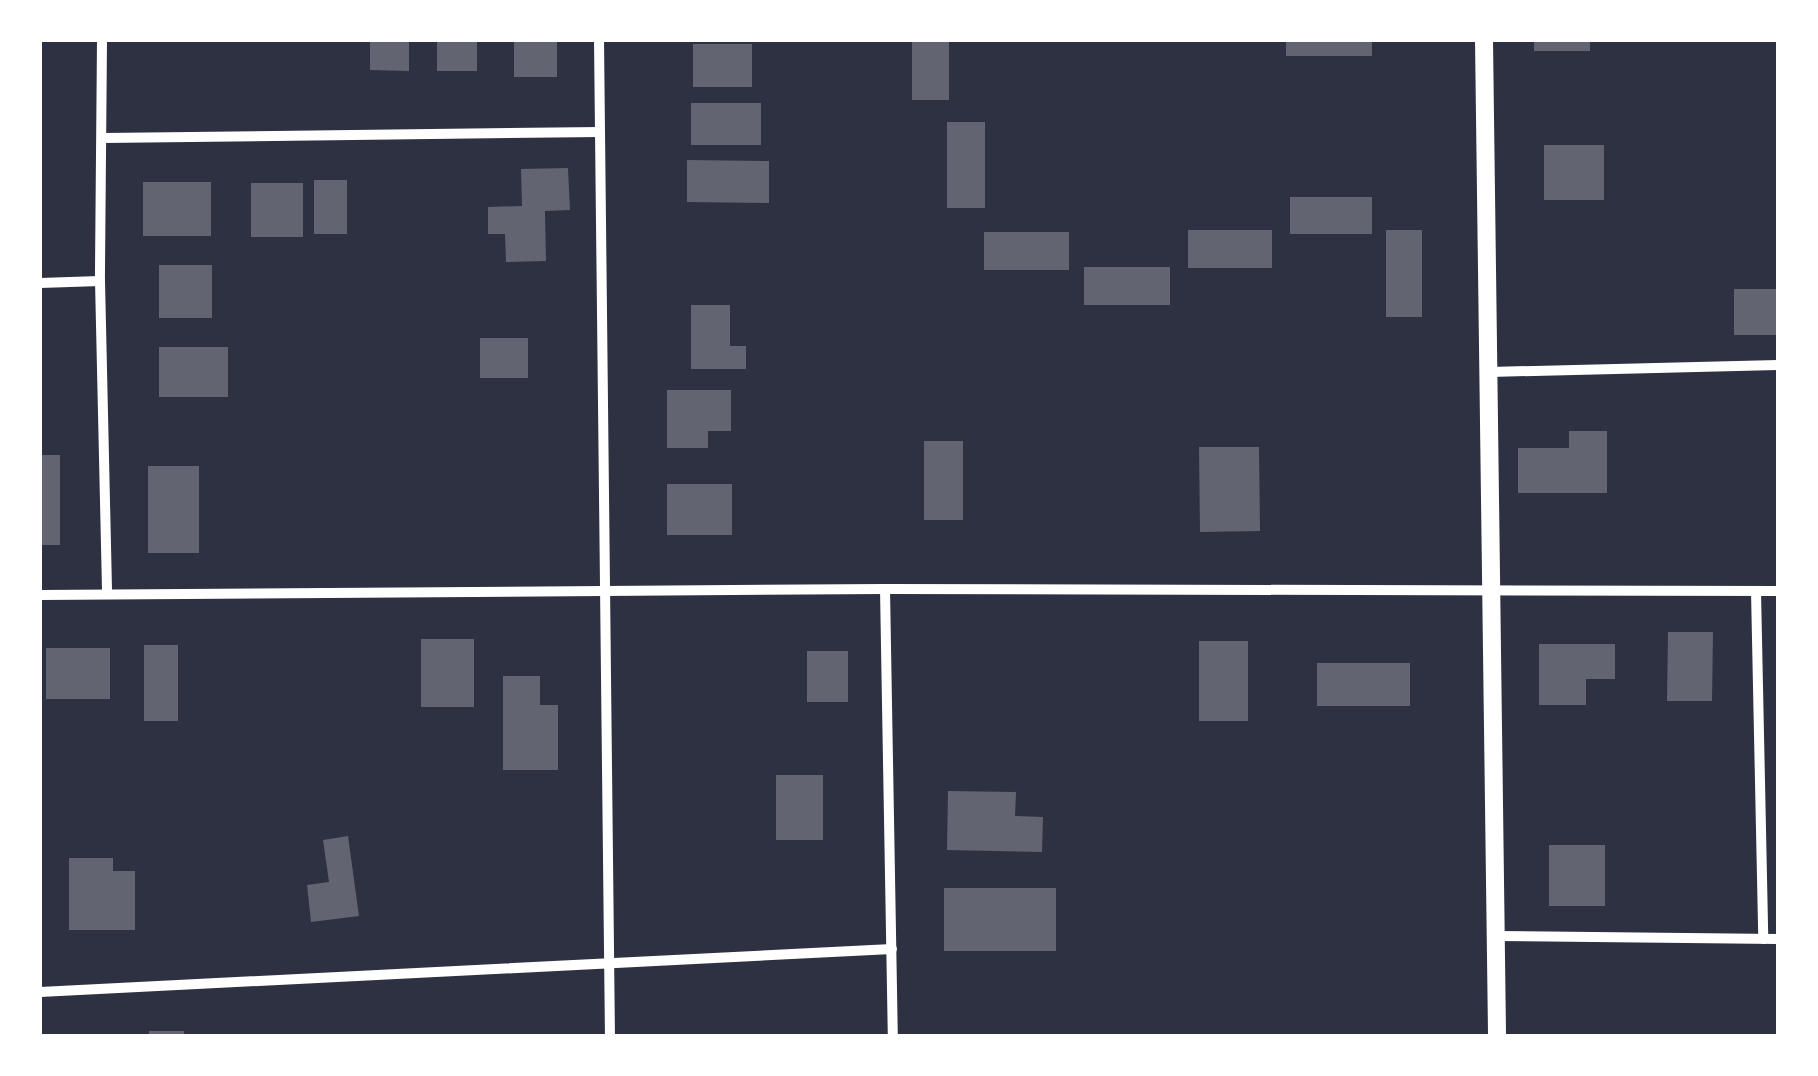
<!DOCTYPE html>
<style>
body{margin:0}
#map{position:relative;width:1818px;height:1076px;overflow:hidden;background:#2d3142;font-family:Arial,sans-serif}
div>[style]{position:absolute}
.building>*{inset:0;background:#626471}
.minor>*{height:10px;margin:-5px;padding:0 5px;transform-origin:5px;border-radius:5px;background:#fff}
.tertiary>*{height:18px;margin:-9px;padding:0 9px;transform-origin:9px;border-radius:9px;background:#fff}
span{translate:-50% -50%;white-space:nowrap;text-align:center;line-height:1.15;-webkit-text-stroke:10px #fff;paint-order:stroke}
.frame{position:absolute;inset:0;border:42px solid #fff;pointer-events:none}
</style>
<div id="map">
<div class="building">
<div style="clip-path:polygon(370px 40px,409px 40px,409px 71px,370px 70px)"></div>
<div style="clip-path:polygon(437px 40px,477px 40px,477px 71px,437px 71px)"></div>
<div style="clip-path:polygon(514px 40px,557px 40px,557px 77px,514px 77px)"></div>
<div style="clip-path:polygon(912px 40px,949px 40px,949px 100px,912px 100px)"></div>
<div style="clip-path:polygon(1286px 40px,1372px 40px,1372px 56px,1286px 56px)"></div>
<div style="clip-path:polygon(1534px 40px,1590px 40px,1590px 51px,1534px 51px)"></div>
<div style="clip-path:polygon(693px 44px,752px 44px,752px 87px,693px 87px)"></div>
<div style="clip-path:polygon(691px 103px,761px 103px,761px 145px,691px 145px)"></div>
<div style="clip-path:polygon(947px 122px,985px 122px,985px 208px,947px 208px)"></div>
<div style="clip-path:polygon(1544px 145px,1604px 145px,1604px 200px,1544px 200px)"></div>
<div style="clip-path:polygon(687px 160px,769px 161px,769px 203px,687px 202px)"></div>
<div style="clip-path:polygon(568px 168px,570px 210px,545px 211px,546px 261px,506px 262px,505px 234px,488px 234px,488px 207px,522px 206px,521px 169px)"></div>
<div style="clip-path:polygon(314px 180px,347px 180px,347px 234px,314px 234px)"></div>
<div style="clip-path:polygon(143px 182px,211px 182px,211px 236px,143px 236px)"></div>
<div style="clip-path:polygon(251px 183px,303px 183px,303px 237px,251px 237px)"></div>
<div style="clip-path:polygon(1290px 197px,1372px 197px,1372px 234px,1290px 234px)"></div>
<div style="clip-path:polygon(1188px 230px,1272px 230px,1272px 268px,1188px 268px)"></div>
<div style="clip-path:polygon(1386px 230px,1422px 230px,1422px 317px,1386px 317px)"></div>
<div style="clip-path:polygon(984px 232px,1069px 232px,1069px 270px,984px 270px)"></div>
<div style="clip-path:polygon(159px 265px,212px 265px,212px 318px,159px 318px)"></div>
<div style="clip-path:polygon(1084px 267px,1170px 267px,1170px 305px,1084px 305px)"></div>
<div style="clip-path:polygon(1734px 289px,1778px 289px,1778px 335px,1734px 335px)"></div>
<div style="clip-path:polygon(691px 305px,730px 305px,730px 346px,746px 346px,746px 369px,691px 369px)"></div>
<div style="clip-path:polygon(480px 338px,528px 338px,528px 378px,480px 378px)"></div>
<div style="clip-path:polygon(159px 347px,228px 347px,228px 397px,159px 397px)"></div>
<div style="clip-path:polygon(667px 390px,731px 390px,731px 431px,708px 431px,708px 448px,667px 448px)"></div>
<div style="clip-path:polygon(1569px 431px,1607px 431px,1607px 493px,1518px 493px,1518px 448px,1569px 448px)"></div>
<div style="clip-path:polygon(924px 441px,963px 441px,963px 520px,924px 520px)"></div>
<div style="clip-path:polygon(1199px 447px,1259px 447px,1260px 531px,1200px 532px)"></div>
<div style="clip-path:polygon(40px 455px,60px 455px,60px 545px,40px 545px)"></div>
<div style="clip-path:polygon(148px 466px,199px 466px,199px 553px,148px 553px)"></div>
<div style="clip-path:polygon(667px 484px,732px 484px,732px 535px,667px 535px)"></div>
<div style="clip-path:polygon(1668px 632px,1713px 632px,1712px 701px,1667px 701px)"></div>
<div style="clip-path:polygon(421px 639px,474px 639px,474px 707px,421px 707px)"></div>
<div style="clip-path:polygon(1199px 641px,1248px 641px,1248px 721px,1199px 721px)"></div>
<div style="clip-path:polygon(1539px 644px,1615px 644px,1615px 679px,1586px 679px,1586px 705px,1539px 705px)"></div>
<div style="clip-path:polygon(144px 645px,178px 645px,178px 721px,144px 721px)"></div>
<div style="clip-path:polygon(46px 648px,110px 648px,110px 699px,46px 699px)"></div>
<div style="clip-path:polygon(807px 651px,848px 651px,848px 702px,807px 702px)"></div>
<div style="clip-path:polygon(1317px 663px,1410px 663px,1410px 706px,1317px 706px)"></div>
<div style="clip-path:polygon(503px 676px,540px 676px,540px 705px,558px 705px,558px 770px,503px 770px)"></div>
<div style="clip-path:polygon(776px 775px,823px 775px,823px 840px,776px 840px)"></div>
<div style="clip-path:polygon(948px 791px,1016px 792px,1015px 816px,1043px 817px,1042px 852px,947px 850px)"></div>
<div style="clip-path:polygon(348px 836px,359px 916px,311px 922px,307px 885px,329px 882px,323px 840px)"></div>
<div style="clip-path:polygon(1549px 845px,1605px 845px,1605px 906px,1549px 906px)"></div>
<div style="clip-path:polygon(69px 858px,113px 858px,113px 871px,135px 871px,135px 930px,69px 930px)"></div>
<div style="clip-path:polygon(944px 888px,1056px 888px,1056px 951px,944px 951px)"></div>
<div style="clip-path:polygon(149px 1031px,184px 1031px,184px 1036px,149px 1036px)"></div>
</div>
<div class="minor">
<div style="left:102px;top:40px;width:241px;rotate:90.5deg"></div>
<div style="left:100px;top:281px;width:312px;rotate:88.7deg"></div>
<div style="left:599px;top:40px;width:996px;rotate:89.37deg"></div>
<div style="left:103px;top:138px;width:497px;rotate:-0.7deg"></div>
<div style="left:40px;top:283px;width:60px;rotate:-1.9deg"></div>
<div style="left:1490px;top:372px;width:288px;rotate:-1.4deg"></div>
<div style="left:885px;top:589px;width:447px;rotate:89deg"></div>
<div style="left:1756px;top:591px;width:348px;rotate:88.8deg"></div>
<div style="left:40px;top:595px;width:845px;rotate:-0.41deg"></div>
<div style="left:885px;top:589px;width:893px;rotate:0.13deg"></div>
<div style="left:1496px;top:936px;width:282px;rotate:0.6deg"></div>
<div style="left:40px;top:992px;width:853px;rotate:-2.89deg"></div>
</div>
<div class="tertiary">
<div style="left:1484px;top:40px;width:996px;rotate:89.25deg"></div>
</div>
<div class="frame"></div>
</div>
